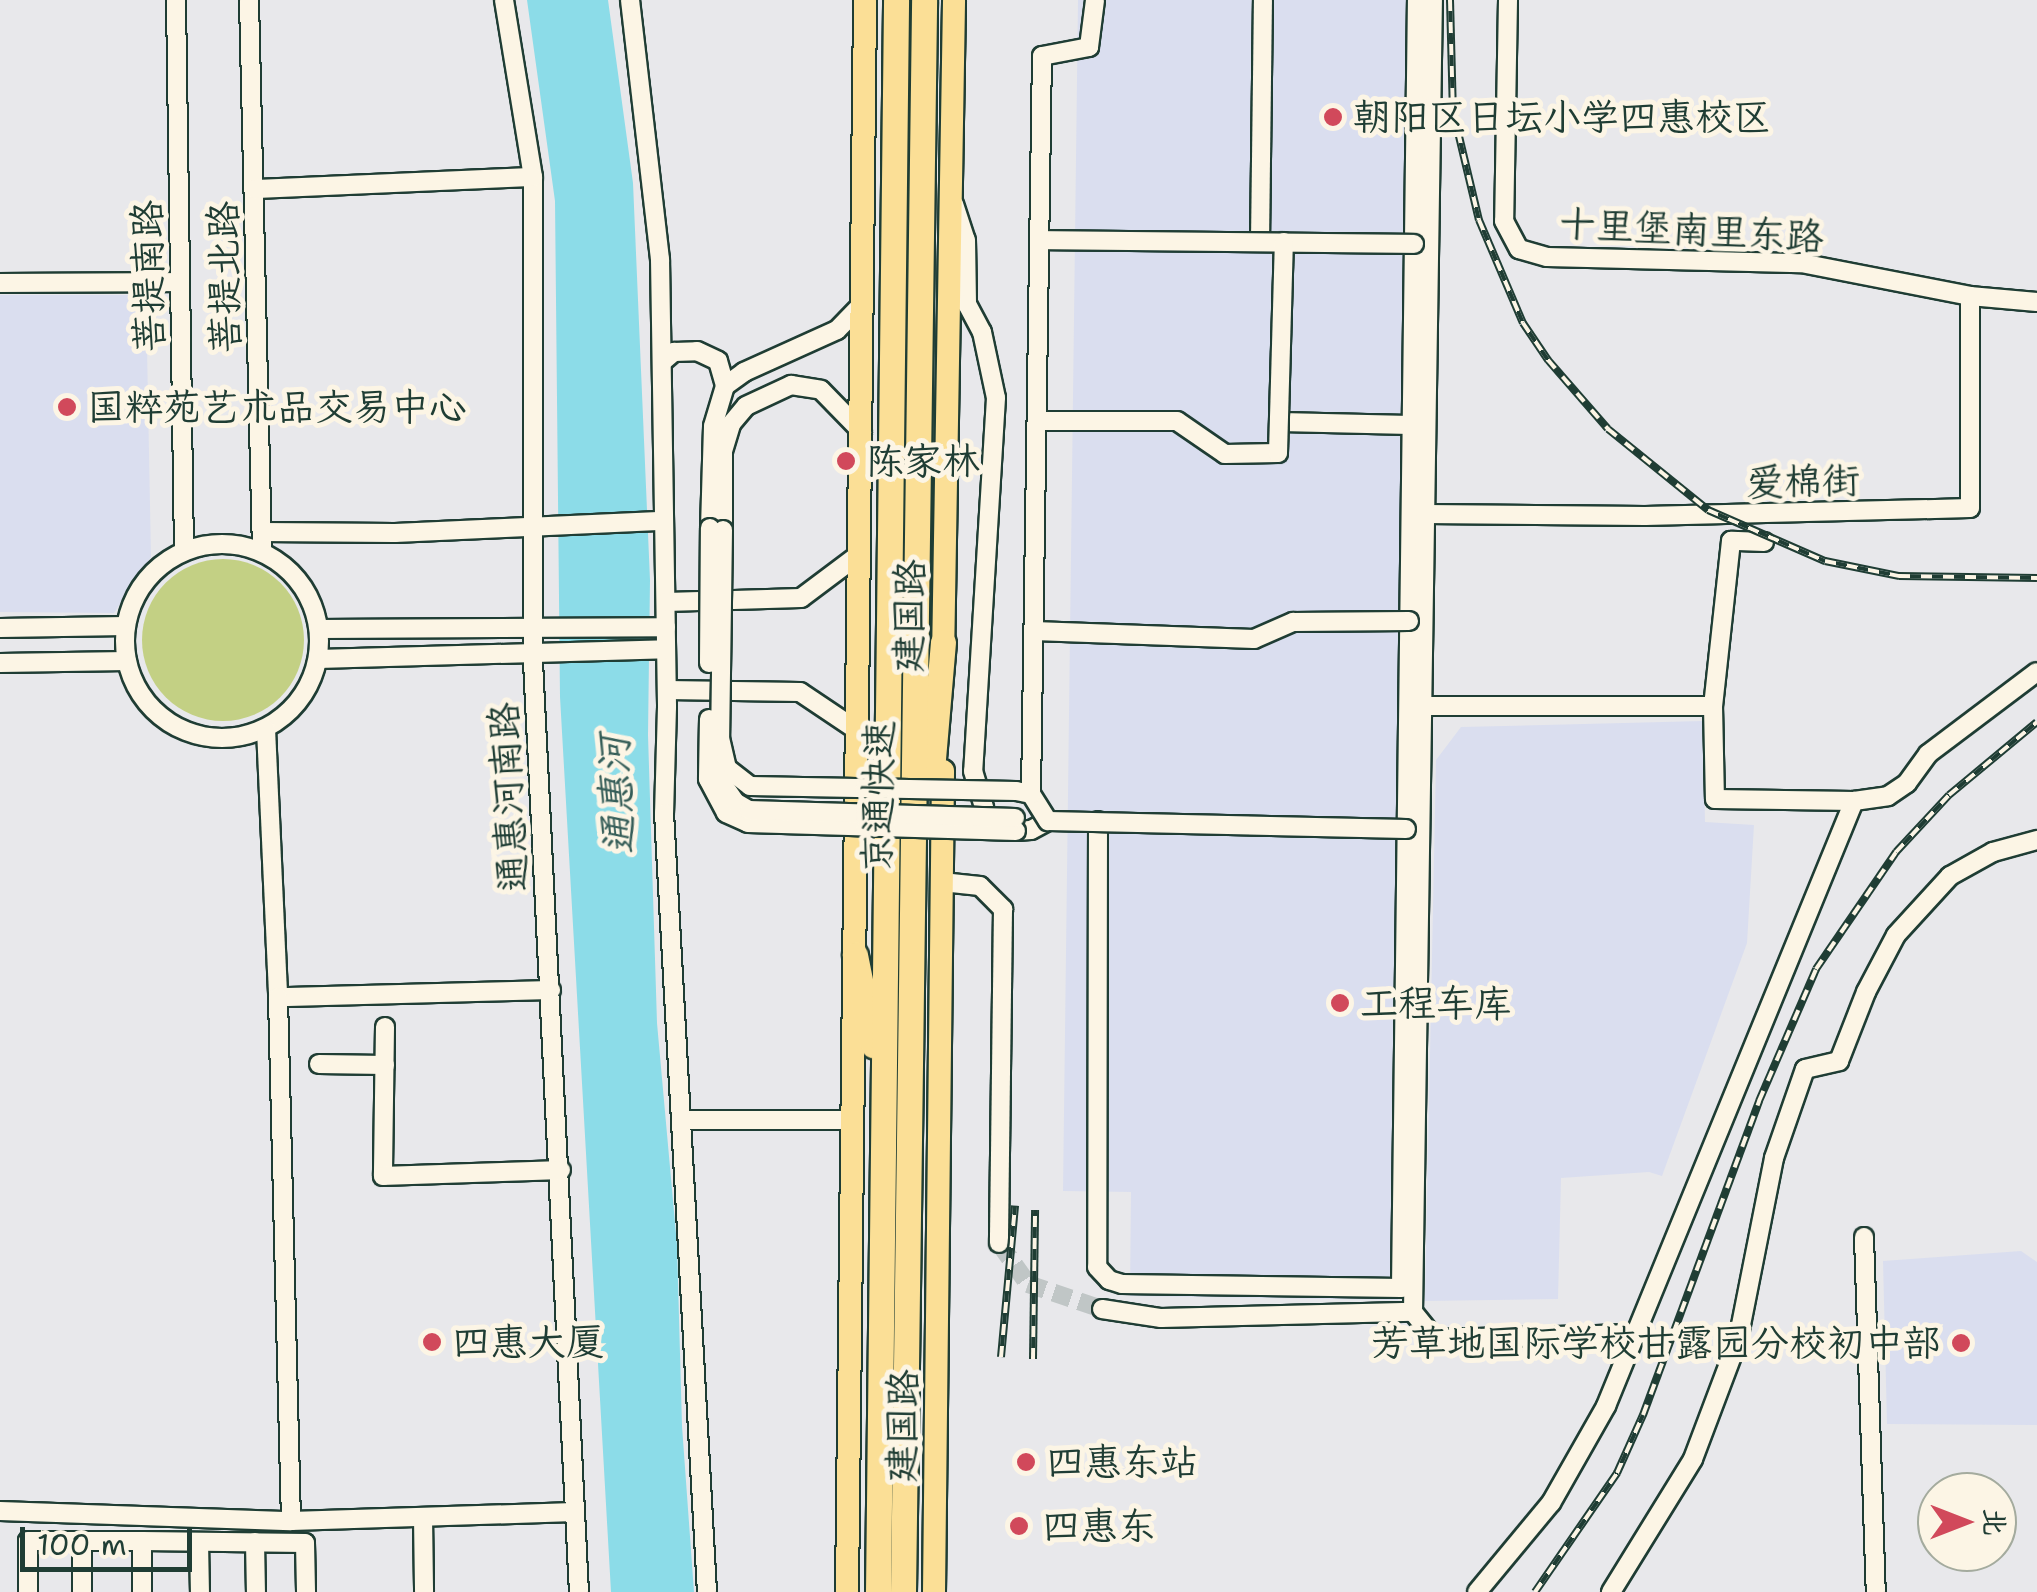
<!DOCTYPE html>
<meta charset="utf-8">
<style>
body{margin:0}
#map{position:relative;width:2037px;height:1592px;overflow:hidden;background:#e8e8eb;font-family:"Shantell Sans","LXGW WenKai TC",sans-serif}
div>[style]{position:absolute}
.built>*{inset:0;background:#dadeef}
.green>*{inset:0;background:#c3d084}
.round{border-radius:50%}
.water>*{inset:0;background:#8cdce8}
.minor-tunnel>*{height:18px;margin-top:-9px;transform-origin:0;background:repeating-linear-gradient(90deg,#c0c6c6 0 18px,transparent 0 27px)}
.roads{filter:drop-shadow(2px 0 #1f3d34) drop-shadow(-2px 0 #1f3d34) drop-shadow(0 2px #1f3d34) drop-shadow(0 -2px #1f3d34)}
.minor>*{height:18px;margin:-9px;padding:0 9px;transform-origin:9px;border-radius:9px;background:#fcf5e5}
.minor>.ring{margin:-9px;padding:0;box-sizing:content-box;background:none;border:18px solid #fcf5e5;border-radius:50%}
.major>*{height:22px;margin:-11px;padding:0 11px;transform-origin:11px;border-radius:11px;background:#fbdf96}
.highway>*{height:25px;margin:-12.5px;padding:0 12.5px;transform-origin:12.5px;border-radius:12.5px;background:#fbdf96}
.rail>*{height:8px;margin-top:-4px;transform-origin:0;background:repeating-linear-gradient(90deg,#fcf5e5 0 11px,#1f3d34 0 22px);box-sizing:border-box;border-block:2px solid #1f3d34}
.bridges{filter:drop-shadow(2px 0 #1f3d34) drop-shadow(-2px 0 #1f3d34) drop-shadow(0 2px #1f3d34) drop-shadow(0 -2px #1f3d34)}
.minor-bridge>*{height:18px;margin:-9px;padding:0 9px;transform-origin:9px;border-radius:9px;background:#fcf5e5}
.dots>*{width:28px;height:28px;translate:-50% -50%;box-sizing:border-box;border:5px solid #fcf5e5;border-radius:50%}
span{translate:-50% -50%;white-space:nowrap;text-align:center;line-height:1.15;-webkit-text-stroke:10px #fcf5e5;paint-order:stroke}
.poi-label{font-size:38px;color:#1f3d34}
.left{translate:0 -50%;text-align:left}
.right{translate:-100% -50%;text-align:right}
.street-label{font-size:38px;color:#1f3d34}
.water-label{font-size:40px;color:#355d58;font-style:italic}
.north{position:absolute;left:1917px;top:1472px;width:100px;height:100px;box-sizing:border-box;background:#fcf5e5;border:2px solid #a4ab9e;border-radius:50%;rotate:90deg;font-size:28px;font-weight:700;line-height:40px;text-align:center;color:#1f3d34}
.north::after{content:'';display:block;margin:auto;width:35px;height:45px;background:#d1495b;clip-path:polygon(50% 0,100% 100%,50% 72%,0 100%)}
.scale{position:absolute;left:20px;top:1527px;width:172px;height:45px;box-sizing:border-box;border:5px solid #1f3d34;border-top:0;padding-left:12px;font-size:30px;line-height:35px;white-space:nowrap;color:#1f3d34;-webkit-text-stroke:8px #fcf5e5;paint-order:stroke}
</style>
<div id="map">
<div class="built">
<div style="clip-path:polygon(1078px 0,1414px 0,1398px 1300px,1130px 1296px,1131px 1192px,1063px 1191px)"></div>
<div style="clip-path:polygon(0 295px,146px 295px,151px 557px,114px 613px,0 612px)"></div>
<div style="clip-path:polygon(1703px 721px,1705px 822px,1754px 825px,1747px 943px,1662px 1176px,1649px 1172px,1561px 1178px,1558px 1299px,1425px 1301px,1436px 760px,1461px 727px)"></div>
<div style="clip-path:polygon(2021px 1251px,2037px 1262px,2037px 1425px,1887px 1424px,1883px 1261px)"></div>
</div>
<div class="green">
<div class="round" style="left:142px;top:559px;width:162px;height:162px"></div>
</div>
<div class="water">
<div style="clip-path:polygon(527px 0,608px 0,633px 183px,650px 580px,648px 735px,657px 1023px,677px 1245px,682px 1426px,694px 1592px,611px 1592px,560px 697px,555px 201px)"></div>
</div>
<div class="minor-tunnel">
<div style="left:999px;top:1243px;width:50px;rotate:54.7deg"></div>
<div style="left:1028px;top:1284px;width:78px;rotate:18.7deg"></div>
</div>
<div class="roads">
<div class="minor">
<div style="left:176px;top:0;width:551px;rotate:89.17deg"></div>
<div style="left:249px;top:0;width:552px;rotate:88.65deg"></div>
<div style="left:504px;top:0;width:179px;rotate:80.7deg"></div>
<div style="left:533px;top:177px;width:485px;rotate:90deg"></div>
<div style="left:533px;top:662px;width:931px;rotate:87.17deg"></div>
<div style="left:630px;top:0;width:261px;rotate:83.4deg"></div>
<div style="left:660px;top:259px;width:448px;rotate:89.1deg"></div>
<div style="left:667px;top:707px;width:106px;rotate:91.6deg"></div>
<div style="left:664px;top:813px;width:780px;rotate:86.84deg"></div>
<div style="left:1508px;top:0;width:221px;rotate:91deg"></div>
<div style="left:1504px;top:221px;width:32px;rotate:62deg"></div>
<div style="left:1519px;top:249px;width:29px;rotate:16deg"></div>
<div style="left:1547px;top:257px;width:254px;rotate:1.4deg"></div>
<div style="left:1801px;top:263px;width:172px;rotate:11deg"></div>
<div style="left:1970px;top:296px;width:67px;rotate:5.1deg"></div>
<div style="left:254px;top:189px;width:279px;rotate:-2.5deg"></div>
<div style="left:954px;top:204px;width:38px;rotate:72deg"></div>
<div style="left:966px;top:240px;width:64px;rotate:89.1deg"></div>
<div style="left:967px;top:304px;width:32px;rotate:62deg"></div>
<div style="left:982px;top:332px;width:67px;rotate:78deg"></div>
<div style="left:996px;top:398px;width:374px;rotate:93.5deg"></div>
<div style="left:973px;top:771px;width:39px;rotate:73deg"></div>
<div style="left:1260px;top:242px;width:242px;rotate:-89.3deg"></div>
<div style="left:0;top:283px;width:180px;rotate:-0.3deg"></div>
<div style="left:662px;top:362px;width:16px;rotate:-40deg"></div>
<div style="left:674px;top:352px;width:23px;rotate:-2deg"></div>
<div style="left:697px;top:351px;width:23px;rotate:25deg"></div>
<div style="left:718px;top:361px;width:26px;rotate:74deg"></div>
<div style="left:1279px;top:422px;width:133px;rotate:1.3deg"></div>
<div style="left:1426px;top:514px;width:219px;rotate:0.5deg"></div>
<div style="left:1645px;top:516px;width:325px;rotate:-1.4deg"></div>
<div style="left:1970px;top:508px;width:212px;rotate:-90deg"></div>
<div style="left:710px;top:528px;width:102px;rotate:-88.3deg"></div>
<div style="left:713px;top:426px;width:42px;rotate:-73.3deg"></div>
<div style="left:725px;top:386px;width:24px;rotate:-36deg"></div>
<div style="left:744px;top:372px;width:102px;rotate:-24.3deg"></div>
<div style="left:837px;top:330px;width:37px;rotate:-46deg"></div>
<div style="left:723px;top:530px;width:79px;rotate:-90deg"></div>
<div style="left:723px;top:451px;width:28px;rotate:-73deg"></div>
<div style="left:731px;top:424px;width:23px;rotate:-50deg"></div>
<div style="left:746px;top:406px;width:50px;rotate:-25deg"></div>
<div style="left:791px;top:385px;width:30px;rotate:9deg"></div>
<div style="left:821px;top:390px;width:59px;rotate:45.7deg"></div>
<div style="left:262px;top:532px;width:133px;rotate:0.4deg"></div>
<div style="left:395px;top:533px;width:269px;rotate:-2.6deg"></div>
<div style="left:1764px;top:542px;width:33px;rotate:-178deg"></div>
<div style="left:1731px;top:541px;width:166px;rotate:96.2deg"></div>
<div style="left:1713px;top:706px;width:93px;rotate:88.8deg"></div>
<div style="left:1715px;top:799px;width:139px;rotate:0.8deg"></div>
<div style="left:1854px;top:801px;width:34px;rotate:-8deg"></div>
<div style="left:1888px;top:796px;width:23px;rotate:-34deg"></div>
<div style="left:1907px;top:783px;width:36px;rotate:-54deg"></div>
<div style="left:1928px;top:754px;width:136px;rotate:-37deg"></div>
<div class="ring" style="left:125px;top:544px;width:176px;height:176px"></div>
<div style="left:666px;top:602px;width:135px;rotate:-1.7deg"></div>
<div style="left:801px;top:598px;width:75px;rotate:-36.9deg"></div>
<div style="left:0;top:628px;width:126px;rotate:-0.9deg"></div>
<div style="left:319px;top:629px;width:347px;rotate:-0.3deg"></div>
<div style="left:318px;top:659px;width:348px;rotate:-1.6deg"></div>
<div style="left:0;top:663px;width:127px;rotate:-0.9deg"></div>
<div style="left:667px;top:690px;width:133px;rotate:0.9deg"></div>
<div style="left:800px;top:692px;width:66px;rotate:33.9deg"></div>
<div style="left:1424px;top:706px;width:289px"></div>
<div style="left:266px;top:729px;width:268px;rotate:87.4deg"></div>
<div style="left:1098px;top:821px;width:446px;rotate:90.1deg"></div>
<div style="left:1097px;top:1267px;width:18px;rotate:47deg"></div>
<div style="left:1109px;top:1280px;width:14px;rotate:17deg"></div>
<div style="left:1122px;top:1284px;width:279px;rotate:0.8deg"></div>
<div style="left:1401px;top:1288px;width:1288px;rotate:-89.29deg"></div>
<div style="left:1016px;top:831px;width:15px;rotate:-4deg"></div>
<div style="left:1031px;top:830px;width:19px;rotate:-28deg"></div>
<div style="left:942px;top:882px;width:38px;rotate:6deg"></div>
<div style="left:980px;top:886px;width:33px;rotate:45deg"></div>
<div style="left:1003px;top:909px;width:334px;rotate:90.7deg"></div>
<div style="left:551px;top:990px;width:273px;rotate:178.5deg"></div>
<div style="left:278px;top:997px;width:524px;rotate:88.58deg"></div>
<div style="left:291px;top:1521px;width:283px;rotate:-1.8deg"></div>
<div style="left:385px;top:1027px;width:149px;rotate:90.8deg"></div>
<div style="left:383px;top:1176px;width:178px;rotate:-1.9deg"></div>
<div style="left:319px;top:1064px;width:66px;rotate:0.9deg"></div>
<div style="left:681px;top:1120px;width:172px"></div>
<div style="left:1864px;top:1237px;width:355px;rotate:88.1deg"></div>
<div style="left:1102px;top:1309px;width:60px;rotate:8.7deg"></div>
<div style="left:1161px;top:1318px;width:252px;rotate:-1.4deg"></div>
<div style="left:1413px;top:1312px;width:35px;rotate:51deg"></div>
<div style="left:1435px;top:1339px;width:201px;rotate:-1.4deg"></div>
<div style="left:1413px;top:1312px;width:1312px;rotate:-89.13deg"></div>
<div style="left:0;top:1511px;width:291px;rotate:2deg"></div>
<div style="left:423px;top:1517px;width:75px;rotate:89.2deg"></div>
<div style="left:82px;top:1541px;width:51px;rotate:90deg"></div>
<div style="left:142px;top:1541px;width:163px;rotate:0.7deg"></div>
<div style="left:305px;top:1543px;width:49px;rotate:88.8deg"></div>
<div style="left:199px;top:1542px;width:50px;rotate:88.9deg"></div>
<div style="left:255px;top:1542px;width:50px;rotate:88.9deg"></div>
<div style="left:28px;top:1592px;width:51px;rotate:-90deg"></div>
<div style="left:28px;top:1541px;width:114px"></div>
<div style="left:142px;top:1541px;width:51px;rotate:90deg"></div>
<div style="left:1477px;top:1592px;width:116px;rotate:-50.3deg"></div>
<div style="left:1551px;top:1503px;width:112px;rotate:-60.4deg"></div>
<div style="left:1606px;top:1406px;width:654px;rotate:-67.71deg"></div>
<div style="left:1611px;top:1592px;width:156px;rotate:-58.3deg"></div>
<div style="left:1693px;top:1459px;width:127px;rotate:-69.3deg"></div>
<div style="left:1738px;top:1340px;width:186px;rotate:-78.8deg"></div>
<div style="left:1774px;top:1158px;width:94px;rotate:-70.8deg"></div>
<div style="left:1805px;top:1069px;width:35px;rotate:-13deg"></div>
<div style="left:1839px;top:1061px;width:74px;rotate:-68.6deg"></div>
<div style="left:1866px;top:992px;width:64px;rotate:-62.2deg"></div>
<div style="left:1896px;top:935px;width:80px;rotate:-47.5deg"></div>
<div style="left:1950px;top:876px;width:49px;rotate:-29.2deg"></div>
<div style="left:1993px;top:852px;width:46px;rotate:-15.3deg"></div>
</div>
<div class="major">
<div style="left:943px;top:659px;width:659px;rotate:-89.04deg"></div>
<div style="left:847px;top:1592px;width:1592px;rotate:-89.35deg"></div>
<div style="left:934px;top:1592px;width:821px;rotate:-89.37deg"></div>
</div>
<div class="highway">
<div style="left:931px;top:782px;width:140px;rotate:-85.1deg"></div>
<div style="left:855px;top:955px;width:92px;rotate:78.7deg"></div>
<div style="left:878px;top:1592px;width:1592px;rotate:-89.35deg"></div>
<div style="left:903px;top:1592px;width:1592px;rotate:-89.24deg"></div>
</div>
</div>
<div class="rail">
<div style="left:1450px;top:0;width:111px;rotate:88.5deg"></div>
<div style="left:1453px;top:111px;width:112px;rotate:76.6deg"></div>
<div style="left:1479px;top:220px;width:112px;rotate:66.9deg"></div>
<div style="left:1523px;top:323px;width:45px;rotate:56deg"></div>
<div style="left:1548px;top:360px;width:91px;rotate:49deg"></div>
<div style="left:1608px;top:429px;width:129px;rotate:39deg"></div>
<div style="left:1708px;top:510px;width:128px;rotate:23.6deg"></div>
<div style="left:1825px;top:561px;width:76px;rotate:11.5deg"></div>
<div style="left:1899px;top:576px;width:138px;rotate:0.8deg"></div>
<div style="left:1001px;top:1357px;width:152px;rotate:-84.7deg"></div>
<div style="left:1033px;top:1359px;width:149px;rotate:-89.2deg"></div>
<div style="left:1535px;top:1592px;width:145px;rotate:-55.4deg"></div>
<div style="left:1617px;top:1473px;width:64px;rotate:-65.9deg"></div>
<div style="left:1643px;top:1415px;width:335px;rotate:-69.7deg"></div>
<div style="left:1759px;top:1101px;width:144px;rotate:-66.6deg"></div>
<div style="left:1816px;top:969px;width:142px;rotate:-55.6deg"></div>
<div style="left:1896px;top:852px;width:78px;rotate:-47.1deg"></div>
<div style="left:1949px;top:795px;width:114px;rotate:-39.7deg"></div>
</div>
<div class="bridges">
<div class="minor-bridge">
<div style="left:1040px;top:240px;width:374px;rotate:0.6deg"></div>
<div style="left:1037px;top:421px;width:140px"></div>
<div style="left:1177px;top:421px;width:58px;rotate:34.5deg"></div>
<div style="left:1225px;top:454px;width:53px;rotate:-1.1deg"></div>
<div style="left:1278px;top:453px;width:211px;rotate:-88.4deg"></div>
<div style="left:723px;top:530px;width:208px;rotate:90.8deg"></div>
<div style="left:720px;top:738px;width:31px;rotate:77deg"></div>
<div style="left:727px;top:768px;width:29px;rotate:38deg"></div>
<div style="left:750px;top:786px;width:266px;rotate:1.1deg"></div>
<div style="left:1016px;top:791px;width:15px;rotate:11deg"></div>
<div style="left:1031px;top:794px;width:32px;rotate:58deg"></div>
<div style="left:1048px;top:821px;width:358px;rotate:1.3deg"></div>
<div style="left:1034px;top:631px;width:220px;rotate:2.1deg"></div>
<div style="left:1254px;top:639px;width:43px;rotate:-23.6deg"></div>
<div style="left:1293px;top:622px;width:116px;rotate:-0.5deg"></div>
<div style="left:709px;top:663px;width:135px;rotate:-89.6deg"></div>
<div style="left:709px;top:719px;width:60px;rotate:91deg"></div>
<div style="left:708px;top:779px;width:38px;rotate:62deg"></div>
<div style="left:726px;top:813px;width:24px;rotate:24deg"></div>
<div style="left:748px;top:823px;width:268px;rotate:1.7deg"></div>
<div style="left:715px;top:773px;width:35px;rotate:55deg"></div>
<div style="left:735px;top:802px;width:16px;rotate:30deg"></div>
<div style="left:749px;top:810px;width:266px;rotate:1.7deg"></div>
<div style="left:1031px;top:794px;width:738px;rotate:-89.15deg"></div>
<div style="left:1042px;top:56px;width:48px;rotate:-10.8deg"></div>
<div style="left:1089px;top:47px;width:47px;rotate:-82.7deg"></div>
</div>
</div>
<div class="dots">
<div style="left:1333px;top:117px;background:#d1495b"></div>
<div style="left:67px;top:407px;background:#d1495b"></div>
<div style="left:846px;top:461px;background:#d1495b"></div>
<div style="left:1340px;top:1003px;background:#d1495b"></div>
<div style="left:432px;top:1342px;background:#d1495b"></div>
<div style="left:1961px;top:1343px;background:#d1495b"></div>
<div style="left:1026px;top:1462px;background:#d1495b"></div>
<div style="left:1019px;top:1526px;background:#d1495b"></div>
</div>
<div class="poi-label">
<span class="left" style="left:1353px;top:117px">朝阳区日坛小学四惠校区</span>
<span class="left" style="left:87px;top:407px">国粹苑艺术品交易中心</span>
<span class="left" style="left:866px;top:461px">陈家林</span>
<span class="left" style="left:1360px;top:1003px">工程车库</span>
<span class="left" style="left:452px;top:1342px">四惠大厦</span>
<span class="right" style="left:1941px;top:1343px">芳草地国际学校甘露园分校初中部</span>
<span class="left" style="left:1046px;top:1462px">四惠东站</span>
<span class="left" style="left:1042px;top:1526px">四惠东</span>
</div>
<div class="street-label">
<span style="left:1691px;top:230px;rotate:3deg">十里堡南里东路</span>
<span style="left:148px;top:276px;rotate:-91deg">菩提南路</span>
<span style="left:224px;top:277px;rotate:-91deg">菩提北路</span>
<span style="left:1803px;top:481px;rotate:-1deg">爱棉街</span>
<span style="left:909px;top:616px;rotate:-89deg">建国路</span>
<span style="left:878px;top:796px;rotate:-89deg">京通快速</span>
<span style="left:508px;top:797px;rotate:-93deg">通惠河南路</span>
<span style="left:902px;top:1426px;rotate:-89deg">建国路</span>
</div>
<div class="water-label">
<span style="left:616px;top:795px;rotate:-93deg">通惠河</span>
</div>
<div class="north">北</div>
<div class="scale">100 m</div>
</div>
